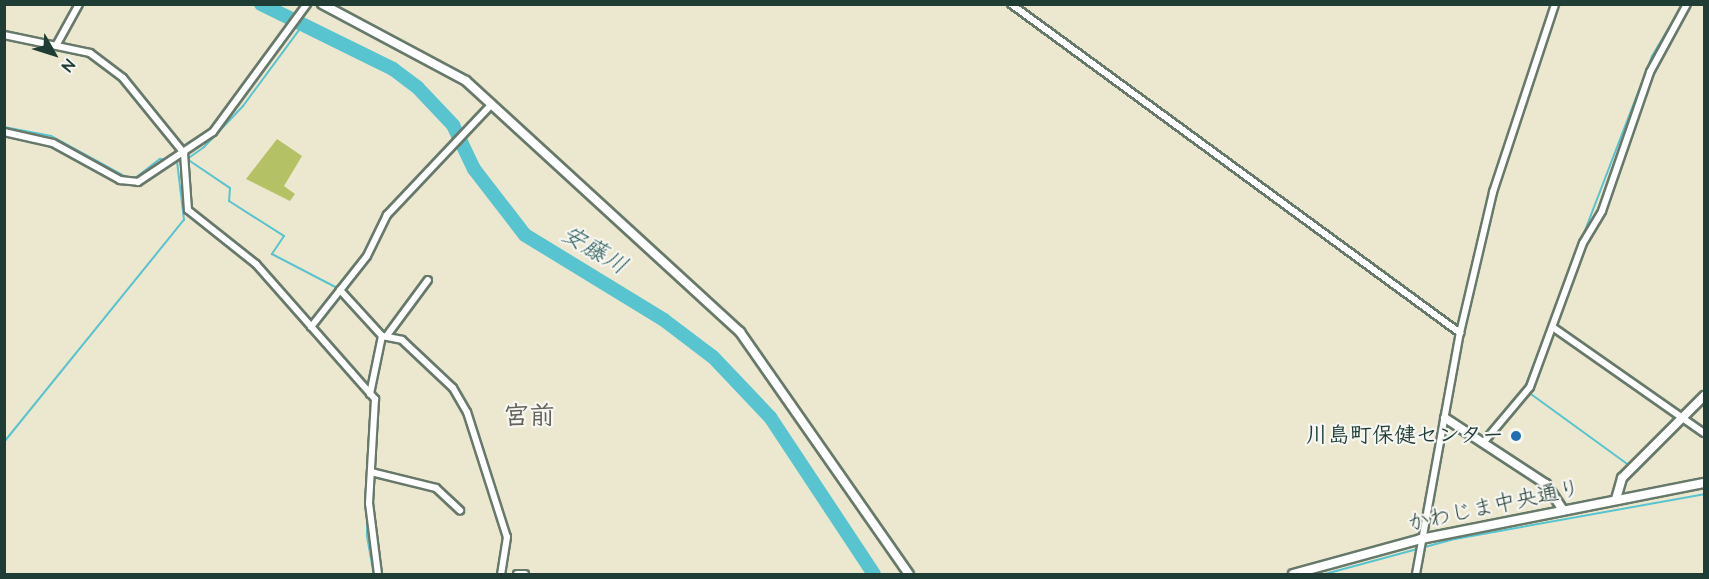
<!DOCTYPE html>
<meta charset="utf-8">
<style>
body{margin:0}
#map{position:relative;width:1709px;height:579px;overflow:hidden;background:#ece8cf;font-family:"Architects Daughter","Klee One",sans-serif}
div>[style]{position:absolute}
.green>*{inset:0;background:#b4c265}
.stream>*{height:2px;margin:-1px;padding:0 1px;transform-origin:1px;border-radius:1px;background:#57c4cf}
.river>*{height:14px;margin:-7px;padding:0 7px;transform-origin:7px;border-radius:7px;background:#57c4cf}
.roads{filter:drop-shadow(2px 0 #67796a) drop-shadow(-2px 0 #67796a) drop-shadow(0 2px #67796a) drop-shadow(0 -2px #67796a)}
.street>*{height:6px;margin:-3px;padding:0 3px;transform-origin:3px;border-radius:3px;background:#fff}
.secondary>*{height:8px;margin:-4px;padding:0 4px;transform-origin:4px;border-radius:4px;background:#fff}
.dots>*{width:16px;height:16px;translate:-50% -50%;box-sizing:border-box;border:3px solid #f6f6f2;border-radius:50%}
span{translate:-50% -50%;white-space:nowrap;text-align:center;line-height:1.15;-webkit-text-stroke:4.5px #f6f6f2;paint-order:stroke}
.poi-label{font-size:22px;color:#1f3d34;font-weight:700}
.right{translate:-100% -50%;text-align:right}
.street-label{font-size:22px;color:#1f3d34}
.water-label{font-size:24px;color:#2d5f5b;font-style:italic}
.quarter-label{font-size:26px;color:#636259;font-weight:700}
.frame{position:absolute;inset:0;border:6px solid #1f3d34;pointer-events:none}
.north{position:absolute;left:24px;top:24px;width:60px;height:60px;-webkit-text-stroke:4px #f6f6f2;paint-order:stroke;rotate:129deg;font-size:16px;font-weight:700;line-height:24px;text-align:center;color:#1f3d34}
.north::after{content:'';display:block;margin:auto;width:21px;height:27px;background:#1f3d34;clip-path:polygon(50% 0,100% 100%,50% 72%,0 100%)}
</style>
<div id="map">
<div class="green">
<div style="clip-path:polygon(277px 139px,302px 156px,284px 186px,295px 194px,290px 201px,246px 179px)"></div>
</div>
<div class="stream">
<div style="left:1683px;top:4px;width:61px;rotate:120.8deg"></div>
<div style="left:1652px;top:56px;width:357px;rotate:111deg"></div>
<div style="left:1524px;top:389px;width:140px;rotate:36deg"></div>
<div style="left:1637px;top:471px;width:95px;rotate:-45.9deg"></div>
<div style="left:4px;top:127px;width:48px;rotate:10.8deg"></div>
<div style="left:51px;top:136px;width:88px;rotate:28.6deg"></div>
<div style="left:187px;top:159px;width:52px;rotate:34deg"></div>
<div style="left:230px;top:188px;width:13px;rotate:94deg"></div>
<div style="left:229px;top:201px;width:65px;rotate:32.5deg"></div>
<div style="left:284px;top:236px;width:22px;rotate:124deg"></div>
<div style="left:272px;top:254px;width:85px;rotate:27.5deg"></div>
<div style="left:172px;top:161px;width:15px;rotate:-8deg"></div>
<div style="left:187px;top:159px;width:21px;rotate:-35deg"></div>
<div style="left:204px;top:147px;width:57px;rotate:-46.4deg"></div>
<div style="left:243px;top:106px;width:99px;rotate:-53.6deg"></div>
<div style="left:134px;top:179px;width:33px;rotate:-38deg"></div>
<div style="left:160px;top:159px;width:6px;rotate:9deg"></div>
<div style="left:374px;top:396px;width:43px;rotate:-80.5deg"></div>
<div style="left:4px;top:442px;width:286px;rotate:-51deg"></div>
<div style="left:184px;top:220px;width:59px;rotate:-96.8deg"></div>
<div style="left:368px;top:476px;width:60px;rotate:91deg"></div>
<div style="left:367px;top:536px;width:39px;rotate:80deg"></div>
<div style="left:1325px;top:574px;width:135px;rotate:-15.1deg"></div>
<div style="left:1455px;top:539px;width:253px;rotate:-10.2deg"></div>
</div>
<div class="river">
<div style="left:261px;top:4px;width:147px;rotate:26.2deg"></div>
<div style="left:393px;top:69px;width:31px;rotate:37deg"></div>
<div style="left:418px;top:88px;width:51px;rotate:46.6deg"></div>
<div style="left:453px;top:125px;width:49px;rotate:64.5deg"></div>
<div style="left:474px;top:169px;width:83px;rotate:52.3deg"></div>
<div style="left:525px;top:235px;width:163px;rotate:31.4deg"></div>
<div style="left:664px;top:320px;width:61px;rotate:37.1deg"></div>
<div style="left:713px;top:357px;width:83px;rotate:46.5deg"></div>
<div style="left:770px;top:417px;width:188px;rotate:56.5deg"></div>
</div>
<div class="roads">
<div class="street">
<div style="left:1011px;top:4px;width:557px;rotate:36.23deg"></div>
<div style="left:4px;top:35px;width:88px;rotate:11.8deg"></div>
<div style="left:90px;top:53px;width:41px;rotate:37.1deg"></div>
<div style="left:123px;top:78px;width:97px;rotate:50.9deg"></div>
<div style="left:184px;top:153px;width:57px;rotate:86deg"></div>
<div style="left:188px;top:210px;width:87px;rotate:38.5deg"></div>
<div style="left:256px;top:264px;width:180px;rotate:48.6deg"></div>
<div style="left:375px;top:399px;width:104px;rotate:93.3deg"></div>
<div style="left:369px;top:503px;width:72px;rotate:82.8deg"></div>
<div style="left:57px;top:44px;width:46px;rotate:-61.2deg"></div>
<div style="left:4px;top:132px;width:50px;rotate:12.7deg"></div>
<div style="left:53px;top:143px;width:77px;rotate:28.9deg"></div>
<div style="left:120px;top:180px;width:18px;rotate:6deg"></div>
<div style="left:138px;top:182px;width:90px;rotate:-33.7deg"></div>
<div style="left:213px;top:132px;width:159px;rotate:-53.7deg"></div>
<div style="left:340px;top:290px;width:62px;rotate:47.6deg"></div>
<div style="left:311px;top:327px;width:90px;rotate:-51.7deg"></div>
<div style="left:367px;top:256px;width:46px;rotate:-64deg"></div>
<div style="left:387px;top:215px;width:153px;rotate:-46.6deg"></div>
<div style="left:1554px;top:328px;width:183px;rotate:35deg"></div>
<div style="left:388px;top:334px;width:67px;rotate:-53.5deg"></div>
<div style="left:382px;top:336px;width:20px;rotate:11deg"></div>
<div style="left:402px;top:340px;width:70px;rotate:43.3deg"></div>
<div style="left:453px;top:388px;width:28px;rotate:60deg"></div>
<div style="left:467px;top:412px;width:131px;rotate:72.3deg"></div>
<div style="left:507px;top:537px;width:37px;rotate:99deg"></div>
<div style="left:370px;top:394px;width:59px;rotate:-78.3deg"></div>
<div style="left:1483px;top:443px;width:73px;rotate:-50deg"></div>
<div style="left:1530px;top:387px;width:153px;rotate:-69.8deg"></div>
<div style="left:1583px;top:243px;width:37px;rotate:-59deg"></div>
<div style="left:1602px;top:211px;width:147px;rotate:-70.9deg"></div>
<div style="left:1650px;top:72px;width:77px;rotate:-61.4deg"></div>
<div style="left:371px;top:472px;width:67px;rotate:13.8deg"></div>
<div style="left:436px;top:488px;width:33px;rotate:43deg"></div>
<div style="left:517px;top:574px;width:8px"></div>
<div style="left:1416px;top:574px;width:245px;rotate:-79.7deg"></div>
<div style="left:1460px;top:333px;width:145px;rotate:-76.8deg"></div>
<div style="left:1493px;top:192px;width:198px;rotate:-71.7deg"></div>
</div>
<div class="secondary">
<div style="left:322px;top:4px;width:163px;rotate:28.1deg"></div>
<div style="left:466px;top:81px;width:372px;rotate:42.5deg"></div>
<div style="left:740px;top:332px;width:295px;rotate:55.1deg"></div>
<div style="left:1445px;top:418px;width:121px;rotate:33.2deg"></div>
<div style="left:1546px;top:484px;width:31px;rotate:57deg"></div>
<div style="left:1616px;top:499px;width:22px;rotate:-74deg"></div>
<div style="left:1622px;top:478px;width:116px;rotate:-45deg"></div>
<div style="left:1293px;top:574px;width:133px;rotate:-15.3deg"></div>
<div style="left:1421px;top:539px;width:288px;rotate:-11.2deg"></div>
</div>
</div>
<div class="dots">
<div style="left:1516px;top:436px;background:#1f6fb2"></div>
</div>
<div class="poi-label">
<span class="right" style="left:1504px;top:436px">川島町保健センター</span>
</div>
<div class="street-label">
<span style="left:1494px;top:506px;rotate:-12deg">かわじま中央通り</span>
</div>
<div class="water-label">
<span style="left:594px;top:251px;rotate:31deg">安藤川</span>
</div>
<div class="quarter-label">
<span style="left:529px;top:417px">宮前</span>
</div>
<div class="frame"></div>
<div class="north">N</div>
</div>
